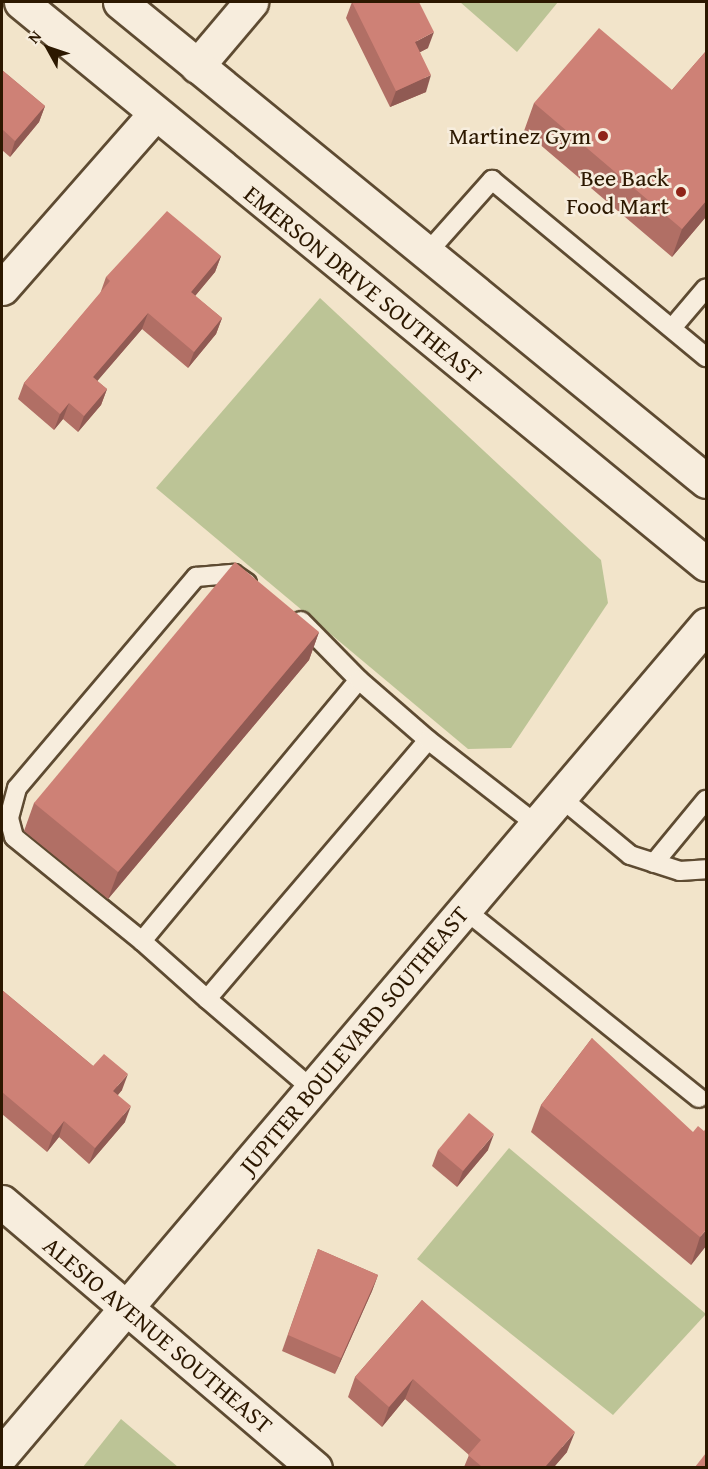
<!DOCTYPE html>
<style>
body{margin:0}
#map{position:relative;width:708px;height:1469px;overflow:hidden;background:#f2e4ca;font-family:"Gentium Book Plus",serif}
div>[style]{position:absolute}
.green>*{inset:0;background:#bcc496}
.roads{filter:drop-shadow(2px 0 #5e4b32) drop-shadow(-2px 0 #5e4b32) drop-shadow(0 2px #5e4b32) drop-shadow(0 -2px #5e4b32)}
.service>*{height:18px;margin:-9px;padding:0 9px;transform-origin:9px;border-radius:9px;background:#f7eddd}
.minor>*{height:33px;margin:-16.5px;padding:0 16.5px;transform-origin:16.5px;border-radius:16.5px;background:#f7eddd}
.tertiary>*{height:33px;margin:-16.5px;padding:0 16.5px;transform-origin:16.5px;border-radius:16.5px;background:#f7eddd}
.wall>*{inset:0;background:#b16f65}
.shaded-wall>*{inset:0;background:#905a53}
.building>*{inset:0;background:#ce8176}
.dots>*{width:16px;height:16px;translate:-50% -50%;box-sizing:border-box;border:3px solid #f7eddd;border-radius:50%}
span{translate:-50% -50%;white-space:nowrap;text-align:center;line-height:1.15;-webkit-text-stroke:5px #f7eddd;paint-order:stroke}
.poi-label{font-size:24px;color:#2c1800}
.right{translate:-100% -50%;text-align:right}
.street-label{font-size:24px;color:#2c1800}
.frame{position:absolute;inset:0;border:3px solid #2c1800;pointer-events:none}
.north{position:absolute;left:18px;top:18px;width:60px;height:60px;-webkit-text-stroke:4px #f7eddd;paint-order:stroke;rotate:310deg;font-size:16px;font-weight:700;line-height:24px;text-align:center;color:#2c1800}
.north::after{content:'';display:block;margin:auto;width:21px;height:27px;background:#2c1800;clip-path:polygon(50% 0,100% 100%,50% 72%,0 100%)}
</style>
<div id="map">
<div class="green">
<div style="clip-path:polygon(460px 2px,558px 2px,517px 52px)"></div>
<div style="clip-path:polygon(320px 298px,601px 560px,608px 603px,511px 748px,468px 749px,156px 488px)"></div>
<div style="clip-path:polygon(509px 1148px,706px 1314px,613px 1415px,417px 1259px)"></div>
<div style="clip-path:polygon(121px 1419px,178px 1467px,83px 1467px)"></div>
</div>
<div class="roads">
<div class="service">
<div style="left:427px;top:253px;width:98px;rotate:-48.3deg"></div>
<div style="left:492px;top:180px;width:278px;rotate:39.6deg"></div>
<div style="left:672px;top:328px;width:52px;rotate:-49.6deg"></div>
<div style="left:301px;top:621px;width:83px;rotate:45.5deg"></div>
<div style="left:560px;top:797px;width:91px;rotate:39.6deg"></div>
<div style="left:630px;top:855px;width:52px;rotate:17.7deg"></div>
<div style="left:680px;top:871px;width:26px;rotate:-4deg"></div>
<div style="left:654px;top:863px;width:82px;rotate:-50.5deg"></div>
<div style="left:465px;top:910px;width:300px;rotate:38.8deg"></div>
<div style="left:142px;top:941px;width:165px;rotate:-140.9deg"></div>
<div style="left:14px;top:837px;width:20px;rotate:-105deg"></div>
<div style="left:9px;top:818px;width:31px;rotate:-75deg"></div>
<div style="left:17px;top:788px;width:277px;rotate:-49.7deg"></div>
<div style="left:196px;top:577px;width:38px;rotate:-5deg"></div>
<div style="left:234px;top:574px;width:16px;rotate:35deg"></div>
<div style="left:207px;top:999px;width:87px;rotate:-138.3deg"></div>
<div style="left:142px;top:941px;width:339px;rotate:-50.3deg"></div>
<div style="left:359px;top:680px;width:91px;rotate:41deg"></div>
<div style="left:312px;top:1089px;width:138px;rotate:-139.4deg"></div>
<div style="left:207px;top:999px;width:340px;rotate:-49.5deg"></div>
<div style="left:428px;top:740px;width:138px;rotate:37.9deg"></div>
</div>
<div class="minor">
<div style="left:197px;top:66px;width:84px;rotate:-49.8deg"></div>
<div style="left:2px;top:288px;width:232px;rotate:-48.7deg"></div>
<div style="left:2px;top:1202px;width:411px;rotate:40.4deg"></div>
</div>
<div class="tertiary">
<div style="left:21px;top:2px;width:886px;rotate:39.37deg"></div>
<div style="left:120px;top:2px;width:757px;rotate:39.26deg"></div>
<div style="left:2px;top:1454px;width:1088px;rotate:-49.66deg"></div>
</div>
</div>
<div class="wall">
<div style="clip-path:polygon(352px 2px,428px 48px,420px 52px,426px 92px,390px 107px,346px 18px)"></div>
<div style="clip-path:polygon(706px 51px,706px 219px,705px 218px,672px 257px,524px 131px,534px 103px,672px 90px)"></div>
<div style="clip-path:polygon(2px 70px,45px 106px,39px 122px,10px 157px,2px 150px)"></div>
<div style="clip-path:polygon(221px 256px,215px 272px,195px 296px,222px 318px,216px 334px,188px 368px,142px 329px,97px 381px,107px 389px,101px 405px,78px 432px,63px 419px,54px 430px,18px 399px,24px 383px,100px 294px,106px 277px)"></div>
<div style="clip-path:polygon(319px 632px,309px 660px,108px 899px,24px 831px,34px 803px)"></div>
<div style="clip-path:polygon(2px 990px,122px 1090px,118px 1095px,125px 1122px,89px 1164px,59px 1137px,47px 1152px,2px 1114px)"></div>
<div style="clip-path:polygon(592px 1038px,706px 1246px,691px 1265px,531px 1132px,541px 1105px)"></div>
<div style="clip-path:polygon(438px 1150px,488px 1150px,457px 1187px,432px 1166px)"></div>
<div style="clip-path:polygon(318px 1249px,378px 1275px,372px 1291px,335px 1374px,282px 1351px)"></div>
<div style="clip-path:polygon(422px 1300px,567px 1452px,554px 1467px,464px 1467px,469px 1455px,405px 1399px,382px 1427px,348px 1397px,355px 1377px)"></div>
</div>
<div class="shaded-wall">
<div style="clip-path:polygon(434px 32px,428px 48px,409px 58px,415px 42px)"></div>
<div style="clip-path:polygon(431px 75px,426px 92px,390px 107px,396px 91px)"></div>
<div style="clip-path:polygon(45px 106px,39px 122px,10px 157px,15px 141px)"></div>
<div style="clip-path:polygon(706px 201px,706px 215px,705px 218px,672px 257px,682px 229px)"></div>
<div style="clip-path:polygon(221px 256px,215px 272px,185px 308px,191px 292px)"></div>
<div style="clip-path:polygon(148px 313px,142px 329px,87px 393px,93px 377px)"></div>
<div style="clip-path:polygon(222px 318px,216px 334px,188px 368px,194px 352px)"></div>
<div style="clip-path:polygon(107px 389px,101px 405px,78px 432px,84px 416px)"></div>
<div style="clip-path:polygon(69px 403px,63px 419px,54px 430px,60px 414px)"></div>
<div style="clip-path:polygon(319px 632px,309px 660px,108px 899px,118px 872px)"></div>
<div style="clip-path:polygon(128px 1074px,122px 1090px,107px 1107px,113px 1091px)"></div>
<div style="clip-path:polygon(131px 1106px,125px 1122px,89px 1164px,95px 1148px)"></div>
<div style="clip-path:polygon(64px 1121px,59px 1137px,47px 1152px,53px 1135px)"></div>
<div style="clip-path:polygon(494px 1134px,488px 1150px,457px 1187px,463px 1171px)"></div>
<div style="clip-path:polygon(706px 1230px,706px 1246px,691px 1265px,700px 1237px)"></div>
<div style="clip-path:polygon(378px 1275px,372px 1291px,335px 1374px,341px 1358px)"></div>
<div style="clip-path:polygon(413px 1379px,405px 1399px,382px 1427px,389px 1407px)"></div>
<div style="clip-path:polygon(575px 1432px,567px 1452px,554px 1467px,545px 1467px)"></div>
</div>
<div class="building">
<div style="clip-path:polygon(352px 2px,419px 2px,434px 32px,415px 42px,431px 75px,396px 91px)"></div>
<div style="clip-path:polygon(599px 28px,672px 90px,706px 51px,706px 201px,682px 229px,534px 103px)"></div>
<div style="clip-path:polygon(2px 70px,45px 106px,15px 141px,2px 129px)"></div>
<div style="clip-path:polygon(167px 211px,221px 256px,191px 292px,222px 318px,194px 352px,148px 313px,93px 377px,107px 389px,84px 416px,69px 403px,60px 414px,24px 383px,110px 281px,106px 277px)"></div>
<div style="clip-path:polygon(235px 562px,319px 632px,118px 872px,34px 803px)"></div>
<div style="clip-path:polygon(2px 990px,93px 1066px,104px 1054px,128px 1074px,113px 1091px,131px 1106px,95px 1148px,64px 1121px,53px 1135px,2px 1092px)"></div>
<div style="clip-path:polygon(592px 1038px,693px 1132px,698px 1126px,704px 1131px,706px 1128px,706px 1230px,700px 1237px,541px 1105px)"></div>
<div style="clip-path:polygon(469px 1113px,494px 1134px,463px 1171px,438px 1150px)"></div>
<div style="clip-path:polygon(318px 1249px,378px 1275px,341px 1358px,288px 1335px)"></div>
<div style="clip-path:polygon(422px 1300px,575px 1432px,545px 1467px,480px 1467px,481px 1466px,468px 1455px,481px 1440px,413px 1379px,389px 1407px,355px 1377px)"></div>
<div style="clip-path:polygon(706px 1453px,706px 1467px,695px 1467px)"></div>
</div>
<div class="dots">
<div style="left:603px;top:136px;background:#8f2418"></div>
<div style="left:681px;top:192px;background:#8f2418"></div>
</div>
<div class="poi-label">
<span class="right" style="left:591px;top:136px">Martinez Gym</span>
<span class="right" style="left:669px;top:192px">Bee Back<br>Food Mart</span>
</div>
<div class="street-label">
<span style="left:363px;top:284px;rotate:39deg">EMERSON DRIVE SOUTHEAST</span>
<span style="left:354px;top:1040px;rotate:-50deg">JUPITER BOULEVARD SOUTHEAST</span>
<span style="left:158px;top:1335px;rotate:40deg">ALESIO AVENUE SOUTHEAST</span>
</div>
<div class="frame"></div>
<div class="north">N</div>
</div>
